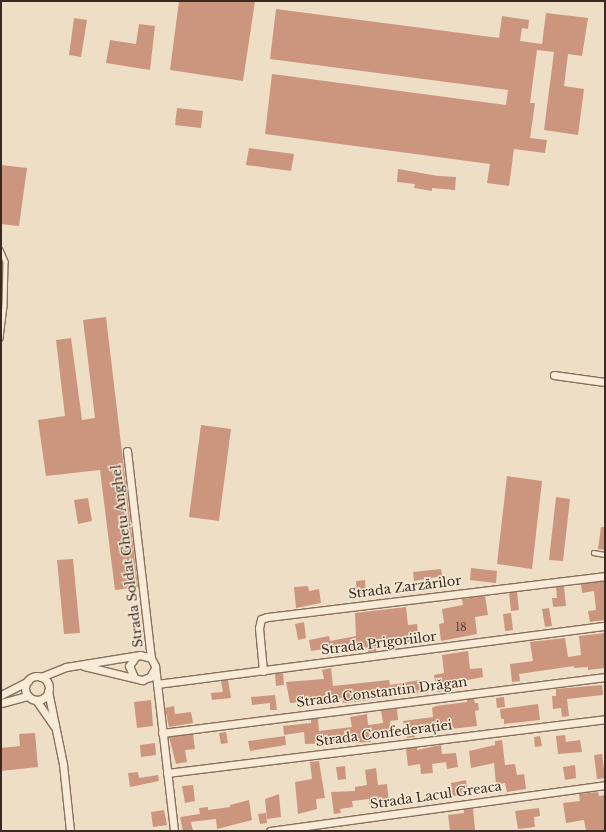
<!DOCTYPE html>
<meta charset="utf-8">
<style>
body{margin:0}
#map{position:relative;width:606px;height:832px;overflow:hidden;background:#eedec6;font-family:"Libre Baskerville",serif}
div>[style]{position:absolute}
.building>*{inset:0;background:#cb967d}
.roads{filter:drop-shadow(1px 0 #89705c) drop-shadow(-1px 0 #89705c) drop-shadow(0 1px #89705c) drop-shadow(0 -1px #89705c)}
.service>*{height:3.5px;margin:-1.75px;padding:0 1.75px;transform-origin:1.75px;border-radius:1.75px;background:#f8ecd9}
.minor>*{height:7px;margin:-3.5px;padding:0 3.5px;transform-origin:3.5px;border-radius:3.5px;background:#f8ecd9}
.minor>.ring{margin:-3.5px;padding:0;box-sizing:content-box;background:none;border:7px solid #f8ecd9;border-radius:50%}
span{translate:-50% -50%;white-space:nowrap;text-align:center;line-height:1.15;-webkit-text-stroke:3px #f5e9d5;paint-order:stroke}
.number-label{font-size:11px;color:#5e4436}
.number-label span{-webkit-text-stroke-width:0}
.street-label{font-size:13px;color:#39291f}
.frame{position:absolute;inset:0;border:2px solid #39291f;pointer-events:none}
</style>
<div id="map">
<div class="building">
<div style="clip-path:polygon(179px 1px,255px 1px,243px 81px,170px 70px)"></div>
<div style="clip-path:polygon(276px 9px,499px 38px,502px 16px,529px 20px,528px 29px,522px 28px,520px 41px,542px 44px,546px 13px,588px 18px,582px 56px,568px 54px,564px 86px,584px 89px,578px 135px,544px 130px,554px 52px,537px 50px,530px 103px,535px 103px,530px 138px,547px 140px,545px 153px,514px 149px,509px 186px,487px 183px,490px 164px,265px 134px,272px 74px,506px 105px,508px 90px,270px 59px)"></div>
<div style="clip-path:polygon(74px 18px,87px 20px,81px 57px,69px 55px)"></div>
<div style="clip-path:polygon(139px 24px,155px 26px,150px 70px,106px 63px,110px 40px,136px 44px)"></div>
<div style="clip-path:polygon(177px 108px,203px 111px,201px 128px,175px 125px)"></div>
<div style="clip-path:polygon(249px 148px,294px 154px,291px 171px,246px 165px)"></div>
<div style="clip-path:polygon(1px 165px,27px 168px,19px 226px,1px 224px)"></div>
<div style="clip-path:polygon(398px 169px,438px 176px,456px 177px,455px 190px,432px 188px,432px 191px,414px 188px,415px 184px,397px 182px)"></div>
<div style="clip-path:polygon(106px 317px,138px 587px,115px 590px,100px 470px,46px 476px,38px 420px,65px 416px,56px 340px,71px 338px,82px 420px,95px 418px,83px 320px)"></div>
<div style="clip-path:polygon(201px 425px,231px 429px,219px 521px,189px 517px)"></div>
<div style="clip-path:polygon(507px 476px,542px 481px,532px 569px,497px 564px)"></div>
<div style="clip-path:polygon(556px 497px,570px 499px,563px 561px,549px 560px)"></div>
<div style="clip-path:polygon(88px 498px,92px 521px,78px 524px,74px 500px)"></div>
<div style="clip-path:polygon(601px 527px,605px 527px,605px 550px,598px 549px)"></div>
<div style="clip-path:polygon(73px 559px,80px 633px,64px 634px,57px 560px)"></div>
<div style="clip-path:polygon(471px 568px,497px 571px,496px 583px,470px 580px)"></div>
<div style="clip-path:polygon(441px 569px,442px 576px,414px 581px,413px 572px)"></div>
<div style="clip-path:polygon(365px 580px,366px 595px,357px 596px,356px 581px)"></div>
<div style="clip-path:polygon(604px 581px,605px 620px,590px 622px,588px 611px,596px 610px,594px 591px,582px 593px,581px 584px)"></div>
<div style="clip-path:polygon(308px 586px,309px 591px,319px 589px,321px 603px,296px 608px,294px 587px)"></div>
<div style="clip-path:polygon(556px 587px,564px 587px,566px 606px,553px 607px,552px 598px,557px 598px)"></div>
<div style="clip-path:polygon(517px 592px,519px 610px,511px 611px,509px 593px)"></div>
<div style="clip-path:polygon(485px 596px,488px 615px,475px 617px,477px 634px,441px 641px,439px 624px,444px 623px,442px 609px,463px 605px,462px 599px)"></div>
<div style="clip-path:polygon(406px 607px,408px 625px,417px 624px,419px 643px,399px 644px,398px 637px,384px 639px,385px 643px,376px 644px,376px 651px,368px 652px,368px 648px,342px 653px,341px 646px,311px 651px,309px 640px,329px 636px,330px 641px,356px 636px,355px 613px)"></div>
<div style="clip-path:polygon(549px 608px,552px 626px,545px 627px,542px 609px)"></div>
<div style="clip-path:polygon(511px 613px,513px 630px,505px 631px,503px 614px)"></div>
<div style="clip-path:polygon(304px 622px,306px 638px,298px 640px,295px 624px)"></div>
<div style="clip-path:polygon(605px 633px,605px 668px,588px 670px,588px 667px,574px 668px,574px 666px,519px 674px,520px 681px,512px 682px,510px 664px,533px 661px,530px 642px,565px 638px,568px 657px,581px 655px,579px 636px)"></div>
<div style="clip-path:polygon(468px 651px,470px 669px,482px 668px,483px 677px,442px 685px,443px 691px,437px 692px,434px 675px,444px 673px,442px 655px)"></div>
<div style="clip-path:polygon(331px 668px,333px 686px,389px 680px,390px 685px,420px 680px,422px 693px,400px 695px,400px 691px,375px 695px,376px 699px,353px 702px,343px 703px,342px 698px,290px 703px,286px 682px,324px 679px,322px 670px)"></div>
<div style="clip-path:polygon(283px 673px,284px 685px,276px 686px,275px 674px)"></div>
<div style="clip-path:polygon(228px 680px,231px 698px,212px 700px,211px 693px,223px 692px,221px 681px)"></div>
<div style="clip-path:polygon(602px 685px,603px 695px,567px 699px,569px 716px,562px 717px,561px 708px,553px 709px,552px 696px,556px 696px,556px 689px)"></div>
<div style="clip-path:polygon(275px 695px,277px 710px,270px 710px,270px 703px,252px 705px,251px 697px)"></div>
<div style="clip-path:polygon(504px 697px,505px 707px,497px 708px,496px 698px)"></div>
<div style="clip-path:polygon(467px 699px,474px 699px,475px 703px,478px 703px,479px 710px,475px 711px,477px 726px,414px 733px,415px 737px,407px 738px,403px 721px,433px 717px,432px 708px,436px 706px,467px 702px)"></div>
<div style="clip-path:polygon(151px 700px,153px 726px,137px 728px,134px 702px)"></div>
<div style="clip-path:polygon(538px 704px,540px 720px,504px 724px,504px 719px,501px 719px,500px 709px)"></div>
<div style="clip-path:polygon(174px 706px,175px 714px,191px 712px,193px 723px,169px 727px,165px 708px)"></div>
<div style="clip-path:polygon(397px 709px,398px 720px,390px 721px,391px 731px,370px 733px,371px 742px,305px 744px,304px 732px,284px 735px,283px 726px,311px 723px,311px 719px,318px 718px,319px 731px,352px 727px,350px 717px,367px 714px,368px 725px,383px 723px,381px 710px)"></div>
<div style="clip-path:polygon(226px 732px,228px 743px,221px 744px,219px 733px)"></div>
<div style="clip-path:polygon(35px 733px,38px 767px,1px 771px,1px 748px,20px 746px,19px 734px)"></div>
<div style="clip-path:polygon(193px 734px,195px 749px,185px 750px,187px 762px,176px 764px,169px 737px)"></div>
<div style="clip-path:polygon(565px 735px,566px 742px,580px 740px,582px 752px,558px 754px,556px 736px)"></div>
<div style="clip-path:polygon(285px 736px,286px 745px,250px 751px,248px 741px)"></div>
<div style="clip-path:polygon(540px 736px,542px 746px,535px 747px,534px 737px)"></div>
<div style="clip-path:polygon(502px 740px,505px 765px,515px 764px,517px 775px,524px 774px,526px 789px,507px 792px,505px 783px,496px 784px,494px 763px,471px 768px,469px 751px,495px 745px,495px 741px)"></div>
<div style="clip-path:polygon(155px 743px,156px 755px,141px 757px,140px 745px)"></div>
<div style="clip-path:polygon(441px 745px,442px 754px,456px 753px,458px 767px,447px 769px,446px 762px,432px 764px,433px 773px,421px 774px,420px 764px,408px 766px,406px 749px,417px 747px,417px 750px)"></div>
<div style="clip-path:polygon(602px 754px,605px 778px,597px 779px,594px 755px)"></div>
<div style="clip-path:polygon(319px 761px,325px 798px,316px 799px,317px 809px,298px 814px,295px 782px,312px 779px,310px 762px)"></div>
<div style="clip-path:polygon(575px 765px,576px 778px,565px 780px,563px 767px)"></div>
<div style="clip-path:polygon(345px 766px,346px 779px,338px 780px,336px 767px)"></div>
<div style="clip-path:polygon(376px 768px,378px 785px,387px 784px,389px 803px,369px 805px,369px 799px,352px 801px,353px 807px,340px 809px,341px 813px,334px 814px,331px 792px,355px 791px,355px 787px,367px 785px,365px 770px)"></div>
<div style="clip-path:polygon(138px 772px,139px 778px,158px 775px,159px 781px,130px 787px,128px 773px)"></div>
<div style="clip-path:polygon(466px 780px,468px 794px,453px 796px,451px 783px)"></div>
<div style="clip-path:polygon(193px 785px,195px 801px,185px 803px,182px 786px)"></div>
<div style="clip-path:polygon(598px 792px,599px 796px,605px 795px,605px 831px,586px 831px,584px 820px,566px 823px,563px 803px,580px 801px,579px 794px)"></div>
<div style="clip-path:polygon(279px 794px,281px 817px,267px 819px,265px 799px)"></div>
<div style="clip-path:polygon(249px 800px,252px 820px,217px 829px,216px 819px,198px 821px,191px 822px,193px 831px,183px 831px,180px 817px,200px 814px,199px 808px,208px 807px,208px 810px,230px 807px,230px 805px)"></div>
<div style="clip-path:polygon(473px 808px,475px 830px,450px 831px,448px 815px,464px 813px,464px 809px)"></div>
<div style="clip-path:polygon(539px 808px,540px 816px,534px 817px,535px 827px,518px 829px,515px 811px)"></div>
<div style="clip-path:polygon(164px 810px,167px 825px,153px 827px,151px 812px)"></div>
<div style="clip-path:polygon(266px 813px,267px 823px,260px 824px,258px 814px)"></div>
</div>
<div class="roads">
<div class="service">
<div style="left:1px;top:250px;width:13px;rotate:67deg"></div>
<div style="left:6px;top:262px;width:44px;rotate:91.3deg"></div>
<div style="left:5px;top:306px;width:33px;rotate:97deg"></div>
<div style="left:594px;top:553px;width:11px;rotate:10deg"></div>
</div>
<div class="minor">
<div style="left:554px;top:375px;width:51px;rotate:7.8deg"></div>
<div style="left:127px;top:451px;width:208px;rotate:83.4deg"></div>
<div style="left:84px;top:666px;width:60px;rotate:13.6deg"></div>
<div style="left:142px;top:680px;width:9px;rotate:-21deg"></div>
<div style="left:150px;top:677px;width:8px;rotate:-60deg"></div>
<div style="left:263px;top:671px;width:43px;rotate:-95.3deg"></div>
<div style="left:259px;top:628px;width:9px;rotate:-77deg"></div>
<div style="left:261px;top:619px;width:6px;rotate:-18deg"></div>
<div style="left:267px;top:617px;width:340px;rotate:-6.9deg"></div>
<div class="ring" style="left:25px;top:676px;width:17px;height:17px"></div>
<div style="left:41px;top:677px;width:27px;rotate:-22deg"></div>
<div style="left:66px;top:667px;width:75px;rotate:-9.2deg"></div>
<div style="left:140px;top:655px;width:11px;rotate:15deg"></div>
<div style="left:151px;top:658px;width:9px;rotate:63deg"></div>
<div style="left:155px;top:666px;width:166px;rotate:83.4deg"></div>
<div style="left:134px;top:677px;width:12px;rotate:-114deg"></div>
<div style="left:129px;top:666px;width:12px;rotate:-55deg"></div>
<div style="left:157px;top:684px;width:452px;rotate:-7.4deg"></div>
<div style="left:48px;top:691px;width:75px;rotate:78.4deg"></div>
<div style="left:63px;top:764px;width:67px;rotate:84deg"></div>
<div style="left:1px;top:695px;width:30px;rotate:-27deg"></div>
<div style="left:36px;top:700px;width:32px;rotate:55deg"></div>
<div style="left:1px;top:703px;width:28px;rotate:-15deg"></div>
<div style="left:162px;top:733px;width:447px;rotate:-7.2deg"></div>
<div style="left:167px;top:773px;width:441px;rotate:-7deg"></div>
<div style="left:270px;top:831px;width:338px;rotate:-7.8deg"></div>
</div>
</div>
<div class="number-label">
<span style="left:461px;top:627px">18</span>
</div>
<div class="street-label">
<span style="left:128px;top:556px;rotate:-97deg">Strada Soldat Ghețu Anghel</span>
<span style="left:405px;top:588px;rotate:-7deg">Strada Zarzărilor</span>
<span style="left:379px;top:644px;rotate:-7deg">Strada Prigoriilor</span>
<span style="left:382px;top:693px;rotate:-7deg">Strada Constantin Drăgan</span>
<span style="left:384px;top:734px;rotate:-7deg">Strada Confederației</span>
<span style="left:436px;top:796px;rotate:-8deg">Strada Lacul Greaca</span>
</div>
<div class="frame"></div>
</div>
